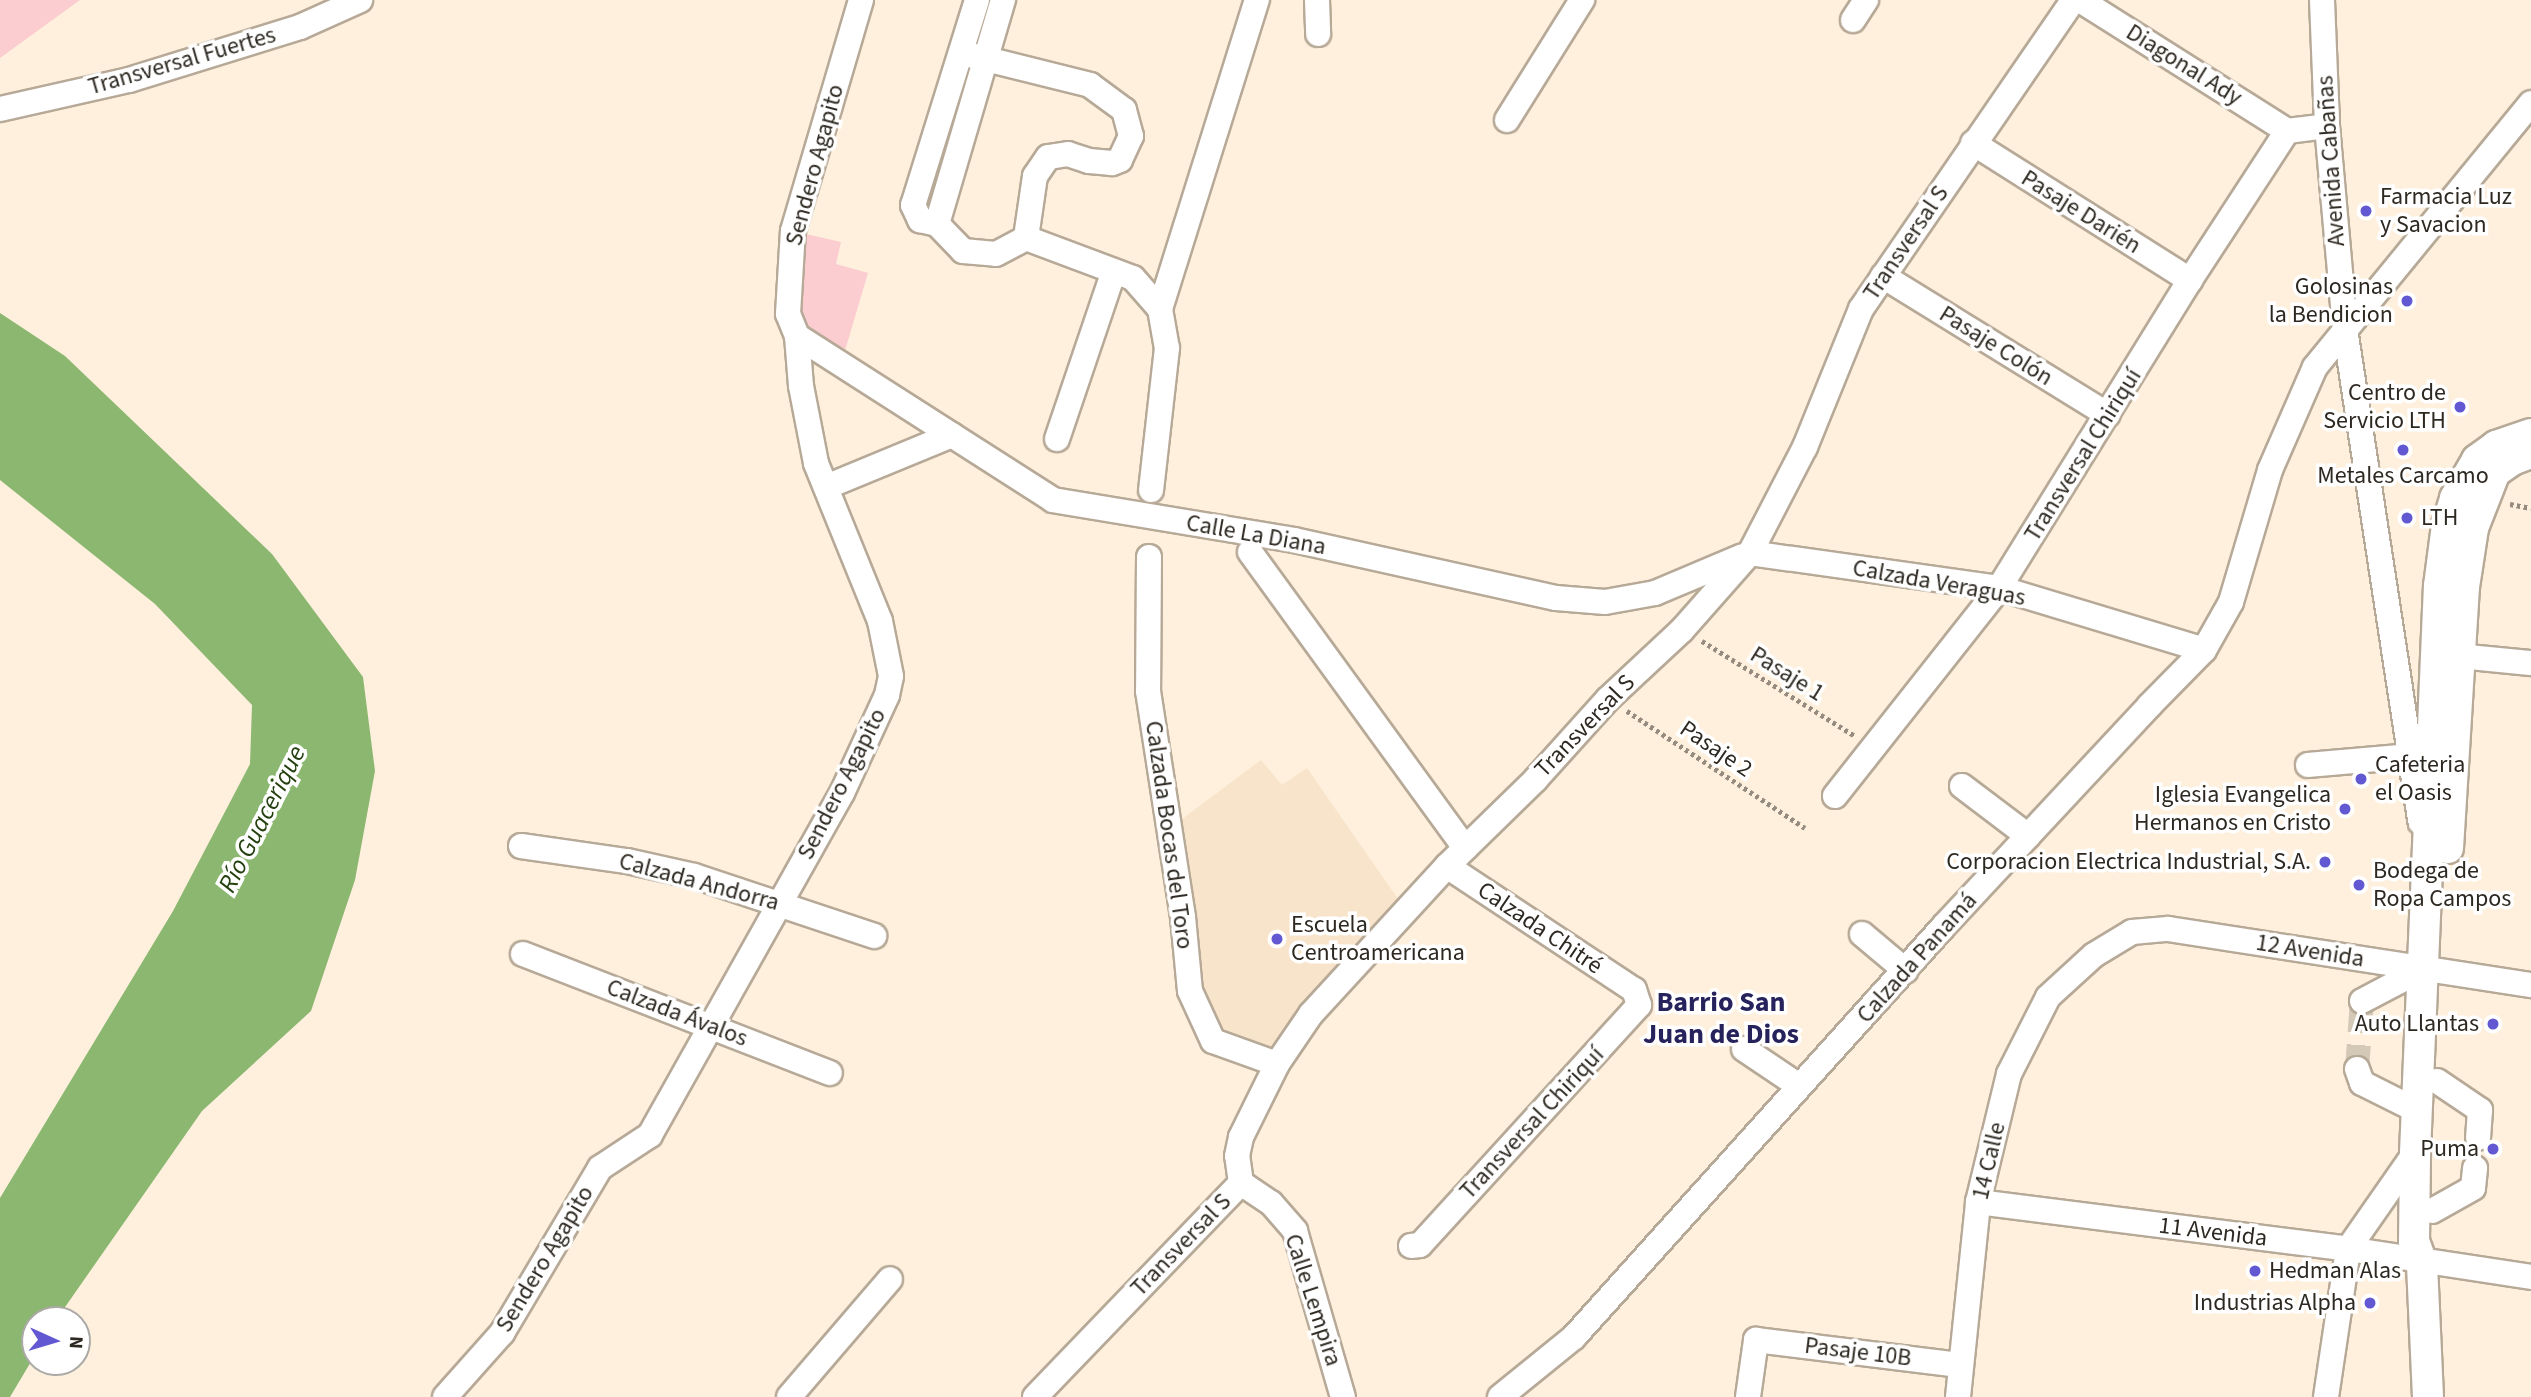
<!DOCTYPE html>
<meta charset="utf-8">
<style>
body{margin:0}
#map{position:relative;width:2531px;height:1397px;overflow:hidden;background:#fef0dd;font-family:"Source Sans 3",sans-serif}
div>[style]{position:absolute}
.built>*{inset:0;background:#f8e4cb}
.green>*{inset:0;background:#fbccd0}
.water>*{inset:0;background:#8bb771}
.minor-tunnel>*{height:24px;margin-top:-12px;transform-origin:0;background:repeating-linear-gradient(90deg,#d4c8b7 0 24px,transparent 0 36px)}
.path>*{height:4.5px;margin-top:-2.25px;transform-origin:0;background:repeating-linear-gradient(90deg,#958b7e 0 3.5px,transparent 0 7px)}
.roads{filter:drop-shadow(2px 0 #b7a997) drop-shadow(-2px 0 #b7a997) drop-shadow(0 2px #b7a997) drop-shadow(0 -2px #b7a997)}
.minor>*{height:24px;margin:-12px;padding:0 12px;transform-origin:12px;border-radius:12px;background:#fff}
.major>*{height:30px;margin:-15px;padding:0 15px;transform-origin:15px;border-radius:15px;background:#fff}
.dots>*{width:19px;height:19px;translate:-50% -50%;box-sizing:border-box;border:4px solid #fff;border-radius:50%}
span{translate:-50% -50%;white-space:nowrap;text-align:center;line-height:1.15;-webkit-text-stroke:7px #fff;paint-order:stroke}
.street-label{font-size:24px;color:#2d2821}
.poi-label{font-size:24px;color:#2d2821}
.left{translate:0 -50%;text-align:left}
.right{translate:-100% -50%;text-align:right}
.water-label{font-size:26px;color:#24400e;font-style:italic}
.quarter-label{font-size:28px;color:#26225c;font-weight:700}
.north{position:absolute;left:21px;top:1306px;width:70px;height:70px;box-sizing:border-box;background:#fff;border:2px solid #aba9a6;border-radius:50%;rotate:94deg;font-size:19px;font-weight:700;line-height:28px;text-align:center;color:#2d2821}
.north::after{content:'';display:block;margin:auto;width:24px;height:32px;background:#6259d2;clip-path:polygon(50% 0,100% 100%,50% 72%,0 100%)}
</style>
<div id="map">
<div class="built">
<div style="clip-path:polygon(1261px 760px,1282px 785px,1307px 768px,1398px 899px,1270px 1053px,1218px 1027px,1198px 1004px,1174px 825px)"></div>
</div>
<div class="green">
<div style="clip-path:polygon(0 0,80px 0,0 58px)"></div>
<div style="clip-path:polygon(793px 231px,841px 242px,836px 264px,868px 273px,841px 364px,797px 336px)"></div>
</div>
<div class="water">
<div style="clip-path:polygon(0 313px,65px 356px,272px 554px,363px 677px,375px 771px,355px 880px,311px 1011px,202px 1111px,56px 1320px,35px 1320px,35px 1355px,10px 1397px,0 1397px,0 1198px,173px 911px,250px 764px,252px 705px,155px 604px,0 480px)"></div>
</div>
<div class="minor-tunnel">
<div style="left:2357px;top:1069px;width:68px;rotate:-85.8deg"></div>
</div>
<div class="path">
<div style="left:2510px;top:504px;width:21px;rotate:11deg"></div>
<div style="left:1702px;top:641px;width:180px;rotate:31.8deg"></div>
<div style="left:1627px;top:711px;width:213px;rotate:33.3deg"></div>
</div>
<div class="roads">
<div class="minor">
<div style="left:977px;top:0;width:215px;rotate:107.3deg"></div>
<div style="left:913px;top:205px;width:17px;rotate:65deg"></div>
<div style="left:920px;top:220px;width:17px;rotate:13deg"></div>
<div style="left:937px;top:224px;width:37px;rotate:46deg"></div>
<div style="left:963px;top:251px;width:33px;rotate:5deg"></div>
<div style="left:996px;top:254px;width:34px;rotate:-28deg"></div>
<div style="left:1026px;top:238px;width:114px;rotate:20.5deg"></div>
<div style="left:1133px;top:278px;width:41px;rotate:48.9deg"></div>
<div style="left:1160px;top:309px;width:40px;rotate:80deg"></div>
<div style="left:1167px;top:348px;width:143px;rotate:96.4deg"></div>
<div style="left:1317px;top:0;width:34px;rotate:88deg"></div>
<div style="left:2080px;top:0;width:245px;rotate:32.3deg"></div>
<div style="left:2322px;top:0;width:126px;rotate:87.7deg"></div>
<div style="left:2327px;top:126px;width:204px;rotate:84.9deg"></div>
<div style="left:2345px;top:329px;width:499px;rotate:81.3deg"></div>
<div style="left:1853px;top:20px;width:24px;rotate:-57deg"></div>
<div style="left:962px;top:53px;width:132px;rotate:14deg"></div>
<div style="left:1090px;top:85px;width:42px;rotate:36.3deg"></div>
<div style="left:1124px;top:110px;width:27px;rotate:75deg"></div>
<div style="left:1131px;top:136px;width:26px;rotate:115deg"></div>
<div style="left:1120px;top:160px;width:9px;rotate:159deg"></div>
<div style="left:1112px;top:163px;width:23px;rotate:-175deg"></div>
<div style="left:1089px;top:161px;width:22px;rotate:-162deg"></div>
<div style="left:1068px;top:154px;width:20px;rotate:171deg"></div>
<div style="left:1048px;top:157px;width:23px;rotate:124deg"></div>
<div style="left:1035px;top:176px;width:63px;rotate:98.3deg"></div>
<div style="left:0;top:109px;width:132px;rotate:-12.7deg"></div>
<div style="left:129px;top:80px;width:179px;rotate:-17.2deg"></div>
<div style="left:300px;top:27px;width:66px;rotate:-24.2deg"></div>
<div style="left:1507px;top:120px;width:142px;rotate:-58deg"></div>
<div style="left:1973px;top:143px;width:257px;rotate:32.3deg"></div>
<div style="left:937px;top:224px;width:234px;rotate:-73.6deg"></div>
<div style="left:1883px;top:276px;width:264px;rotate:31.7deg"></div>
<div style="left:1160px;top:309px;width:324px;rotate:-72.6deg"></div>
<div style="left:797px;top:336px;width:304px;rotate:32.6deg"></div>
<div style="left:1053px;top:500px;width:244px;rotate:9.4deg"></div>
<div style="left:1294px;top:540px;width:268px;rotate:12.5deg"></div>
<div style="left:1556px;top:598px;width:49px;rotate:4.7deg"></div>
<div style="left:1605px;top:602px;width:51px;rotate:-10.2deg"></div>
<div style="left:1655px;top:593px;width:95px;rotate:-22.8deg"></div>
<div style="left:1057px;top:439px;width:177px;rotate:-71.3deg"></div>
<div style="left:826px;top:487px;width:136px;rotate:-22.4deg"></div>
<div style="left:1250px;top:552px;width:366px;rotate:54deg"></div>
<div style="left:1750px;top:553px;width:251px;rotate:8deg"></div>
<div style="left:1999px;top:588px;width:214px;rotate:16.8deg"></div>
<div style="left:1149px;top:557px;width:134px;rotate:90.4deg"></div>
<div style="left:1148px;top:691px;width:229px;rotate:81.2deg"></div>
<div style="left:1183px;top:917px;width:74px;rotate:84.6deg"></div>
<div style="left:1190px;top:991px;width:55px;rotate:65.3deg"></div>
<div style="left:1213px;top:1041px;width:68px;rotate:19.8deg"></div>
<div style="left:2459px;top:656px;width:72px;rotate:5.6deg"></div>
<div style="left:2308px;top:765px;width:103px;rotate:-5deg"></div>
<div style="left:1962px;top:786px;width:83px;rotate:37.1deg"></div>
<div style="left:1835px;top:796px;width:265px;rotate:-51.7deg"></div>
<div style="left:1999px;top:588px;width:362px;rotate:-58.2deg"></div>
<div style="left:2190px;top:280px;width:178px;rotate:-56.9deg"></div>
<div style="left:2287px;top:131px;width:40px;rotate:-7.1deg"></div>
<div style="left:521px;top:846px;width:107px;rotate:8.1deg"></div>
<div style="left:627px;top:861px;width:69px;rotate:12.6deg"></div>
<div style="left:694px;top:876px;width:190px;rotate:18.4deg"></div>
<div style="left:1862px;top:934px;width:57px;rotate:40.1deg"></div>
<div style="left:523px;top:954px;width:329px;rotate:21.2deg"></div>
<div style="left:2362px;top:1001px;width:69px;rotate:-27.7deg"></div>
<div style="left:1744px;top:1049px;width:66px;rotate:33.9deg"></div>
<div style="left:2357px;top:1069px;width:15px;rotate:70deg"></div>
<div style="left:2362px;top:1083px;width:60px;rotate:26.6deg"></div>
<div style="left:2437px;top:1081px;width:52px;rotate:34deg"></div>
<div style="left:2480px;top:1110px;width:28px;rotate:94deg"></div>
<div style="left:1241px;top:1183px;width:36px;rotate:34deg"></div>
<div style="left:1271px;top:1203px;width:37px;rotate:49deg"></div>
<div style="left:1295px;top:1231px;width:173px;rotate:73.9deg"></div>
<div style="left:1978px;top:1202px;width:373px;rotate:7.2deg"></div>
<div style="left:2348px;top:1249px;width:185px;rotate:8.7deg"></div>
<div style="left:2432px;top:1211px;width:47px;rotate:-29.3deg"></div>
<div style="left:2473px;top:1188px;width:20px;rotate:-84deg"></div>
<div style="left:1411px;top:1246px;width:9px;rotate:-6deg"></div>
<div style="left:1420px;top:1245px;width:325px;rotate:-47.6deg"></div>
<div style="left:1639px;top:1005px;width:16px;rotate:-108deg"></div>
<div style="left:1634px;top:990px;width:224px;rotate:-146.5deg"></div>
<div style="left:445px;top:1397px;width:86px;rotate:-48.3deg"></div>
<div style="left:502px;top:1333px;width:192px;rotate:-59.3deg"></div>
<div style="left:600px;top:1168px;width:60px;rotate:-33.4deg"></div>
<div style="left:650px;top:1135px;width:392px;rotate:-60.7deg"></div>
<div style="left:842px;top:793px;width:108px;rotate:-65.3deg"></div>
<div style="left:887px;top:695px;width:19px;rotate:-78deg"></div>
<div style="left:891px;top:676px;width:56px;rotate:-101.3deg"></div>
<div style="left:880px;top:621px;width:170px;rotate:-112.1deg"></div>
<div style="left:816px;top:463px;width:78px;rotate:-101deg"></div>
<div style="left:801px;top:386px;width:50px;rotate:-94.6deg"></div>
<div style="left:797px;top:336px;width:24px;rotate:-112deg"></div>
<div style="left:788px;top:314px;width:83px;rotate:-86.6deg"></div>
<div style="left:793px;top:231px;width:241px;rotate:-73.6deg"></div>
<div style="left:789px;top:1397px;width:155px;rotate:-49.4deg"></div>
<div style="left:1035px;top:1397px;width:297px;rotate:-46.1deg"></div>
<div style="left:1241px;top:1183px;width:27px;rotate:-98deg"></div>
<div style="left:1237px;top:1156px;width:19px;rotate:-78deg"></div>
<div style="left:1241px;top:1137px;width:81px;rotate:-63.7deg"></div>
<div style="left:1277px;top:1064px;width:60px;rotate:-55.8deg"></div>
<div style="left:1311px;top:1014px;width:201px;rotate:-47.4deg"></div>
<div style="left:1447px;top:866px;width:123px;rotate:-44.3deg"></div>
<div style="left:1535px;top:780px;width:109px;rotate:-48deg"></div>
<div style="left:1608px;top:699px;width:101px;rotate:-43deg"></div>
<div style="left:1682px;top:630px;width:103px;rotate:-48.6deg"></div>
<div style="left:1750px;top:553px;width:119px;rotate:-62.6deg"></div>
<div style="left:1805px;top:447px;width:149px;rotate:-67.9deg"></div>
<div style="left:1861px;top:309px;width:375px;rotate:-55.5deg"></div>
<div style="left:1500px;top:1397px;width:95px;rotate:-39deg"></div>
<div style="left:1574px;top:1337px;width:553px;rotate:-48.01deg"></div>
<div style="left:1944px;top:926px;width:301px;rotate:-47deg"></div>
<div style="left:2149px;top:706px;width:78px;rotate:-45.5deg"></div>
<div style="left:2204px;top:650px;width:55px;rotate:-60.6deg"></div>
<div style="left:2231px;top:602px;width:138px;rotate:-73.5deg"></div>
<div style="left:2270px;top:470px;width:112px;rotate:-66.4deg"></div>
<div style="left:2315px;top:367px;width:341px;rotate:-50.7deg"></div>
<div style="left:1748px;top:1397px;width:58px;rotate:-82deg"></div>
<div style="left:1756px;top:1340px;width:205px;rotate:7deg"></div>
<div style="left:1958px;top:1397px;width:196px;rotate:-84.1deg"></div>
<div style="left:1978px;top:1202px;width:132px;rotate:-76.4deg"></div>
<div style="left:2009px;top:1074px;width:86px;rotate:-63.1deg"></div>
<div style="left:2048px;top:997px;width:62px;rotate:-42.4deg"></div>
<div style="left:2094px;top:955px;width:44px;rotate:-31.2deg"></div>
<div style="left:2132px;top:932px;width:36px;rotate:-5deg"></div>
<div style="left:2168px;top:929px;width:367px;rotate:8.8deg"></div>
<div style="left:2326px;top:1397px;width:150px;rotate:-81.5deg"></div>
<div style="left:2348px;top:1249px;width:117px;rotate:-55.1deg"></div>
</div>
<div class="major">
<div style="left:2448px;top:848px;width:261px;rotate:-86.5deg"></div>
<div style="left:2464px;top:587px;width:60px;rotate:-81.3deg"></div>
<div style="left:2473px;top:528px;width:60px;rotate:-68.6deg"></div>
<div style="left:2495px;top:472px;width:21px;rotate:-35deg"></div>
<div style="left:2512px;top:460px;width:17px;rotate:-21deg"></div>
<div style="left:2428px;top:1397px;width:134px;rotate:-92.6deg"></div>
<div style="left:2422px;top:1263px;width:23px;rotate:-110deg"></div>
<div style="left:2414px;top:1241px;width:88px;rotate:-89.3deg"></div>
<div style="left:2415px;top:1153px;width:568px;rotate:-87.58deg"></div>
<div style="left:2439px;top:586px;width:62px;rotate:-82.5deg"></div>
<div style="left:2447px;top:525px;width:28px;rotate:-73deg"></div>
<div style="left:2455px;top:498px;width:44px;rotate:-59.9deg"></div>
<div style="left:2477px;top:460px;width:24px;rotate:-36deg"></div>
<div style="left:2496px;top:446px;width:37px;rotate:-19deg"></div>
</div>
</div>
<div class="dots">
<div style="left:2366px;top:211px;background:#6259d2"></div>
<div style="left:2407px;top:301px;background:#6259d2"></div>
<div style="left:2460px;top:407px;background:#6259d2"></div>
<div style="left:2403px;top:450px;background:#6259d2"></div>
<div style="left:2407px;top:518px;background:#6259d2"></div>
<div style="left:2361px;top:779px;background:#6259d2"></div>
<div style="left:2345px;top:809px;background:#6259d2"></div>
<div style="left:2325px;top:862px;background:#6259d2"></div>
<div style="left:2359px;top:885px;background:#6259d2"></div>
<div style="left:1277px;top:939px;background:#6259d2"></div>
<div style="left:2493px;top:1024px;background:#6259d2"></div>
<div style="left:2493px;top:1149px;background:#6259d2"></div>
<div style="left:2255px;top:1271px;background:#6259d2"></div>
<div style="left:2370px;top:1303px;background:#6259d2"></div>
</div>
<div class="street-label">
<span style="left:182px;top:61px;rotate:-16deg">Transversal Fuertes</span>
<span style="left:2184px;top:65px;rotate:32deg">Diagonal Ady</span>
<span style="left:2331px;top:161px;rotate:-94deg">Avenida Cabañas</span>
<span style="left:815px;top:165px;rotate:-75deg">Sendero Agapito</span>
<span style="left:2081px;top:212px;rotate:32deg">Pasaje Darién</span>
<span style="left:1906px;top:243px;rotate:-56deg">Transversal S</span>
<span style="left:1996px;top:346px;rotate:32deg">Pasaje Colón</span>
<span style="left:2083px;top:455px;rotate:-58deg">Transversal Chiriquí</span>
<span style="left:1256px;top:535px;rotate:10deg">Calle La Diana</span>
<span style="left:1939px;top:583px;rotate:10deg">Calzada Veraguas</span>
<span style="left:1787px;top:674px;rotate:32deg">Pasaje 1</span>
<span style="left:1585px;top:726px;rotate:-46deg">Transversal S</span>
<span style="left:1716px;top:749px;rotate:34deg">Pasaje 2</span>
<span style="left:842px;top:784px;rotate:-63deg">Sendero Agapito</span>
<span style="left:1169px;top:835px;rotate:82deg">Calzada Bocas del Toro</span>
<span style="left:699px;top:882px;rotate:15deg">Calzada Andorra</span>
<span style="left:1540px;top:928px;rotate:34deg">Calzada Chitré</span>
<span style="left:2310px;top:951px;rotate:9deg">12 Avenida</span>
<span style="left:1917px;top:958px;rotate:-48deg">Calzada Panamá</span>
<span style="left:677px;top:1013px;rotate:21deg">Calzada Ávalos</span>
<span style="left:1532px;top:1123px;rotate:-47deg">Transversal Chiriquí</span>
<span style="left:1989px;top:1161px;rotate:-77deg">14 Calle</span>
<span style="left:2213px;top:1232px;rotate:7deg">11 Avenida</span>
<span style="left:1181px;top:1245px;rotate:-46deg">Transversal S</span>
<span style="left:545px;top:1259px;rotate:-59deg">Sendero Agapito</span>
<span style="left:1313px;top:1300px;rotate:72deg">Calle Lempira</span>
<span style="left:1858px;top:1352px;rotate:7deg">Pasaje 10B</span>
</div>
<div class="poi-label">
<span class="left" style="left:2380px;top:211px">Farmacia Luz<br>y Savacion</span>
<span class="right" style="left:2393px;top:301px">Golosinas<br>la Bendicion</span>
<span class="right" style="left:2446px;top:407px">Centro de<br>Servicio LTH</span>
<span style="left:2403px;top:476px">Metales Carcamo</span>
<span class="left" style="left:2421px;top:518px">LTH</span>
<span class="left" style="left:2375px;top:779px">Cafeteria<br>el Oasis</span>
<span class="right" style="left:2331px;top:809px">Iglesia Evangelica<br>Hermanos en Cristo</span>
<span class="right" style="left:2311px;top:862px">Corporacion Electrica Industrial, S.A.</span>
<span class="left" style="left:2373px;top:885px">Bodega de<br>Ropa Campos</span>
<span class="left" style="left:1291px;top:939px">Escuela<br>Centroamericana</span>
<span class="right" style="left:2479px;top:1024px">Auto Llantas</span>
<span class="right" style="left:2479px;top:1149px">Puma</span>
<span class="left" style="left:2269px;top:1271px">Hedman Alas</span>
<span class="right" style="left:2356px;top:1303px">Industrias Alpha</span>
</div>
<div class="water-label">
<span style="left:262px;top:819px;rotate:-63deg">Río Guacerique</span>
</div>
<div class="quarter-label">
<span style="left:1721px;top:1018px">Barrio San<br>Juan de Dios</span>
</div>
<div class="north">N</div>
</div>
